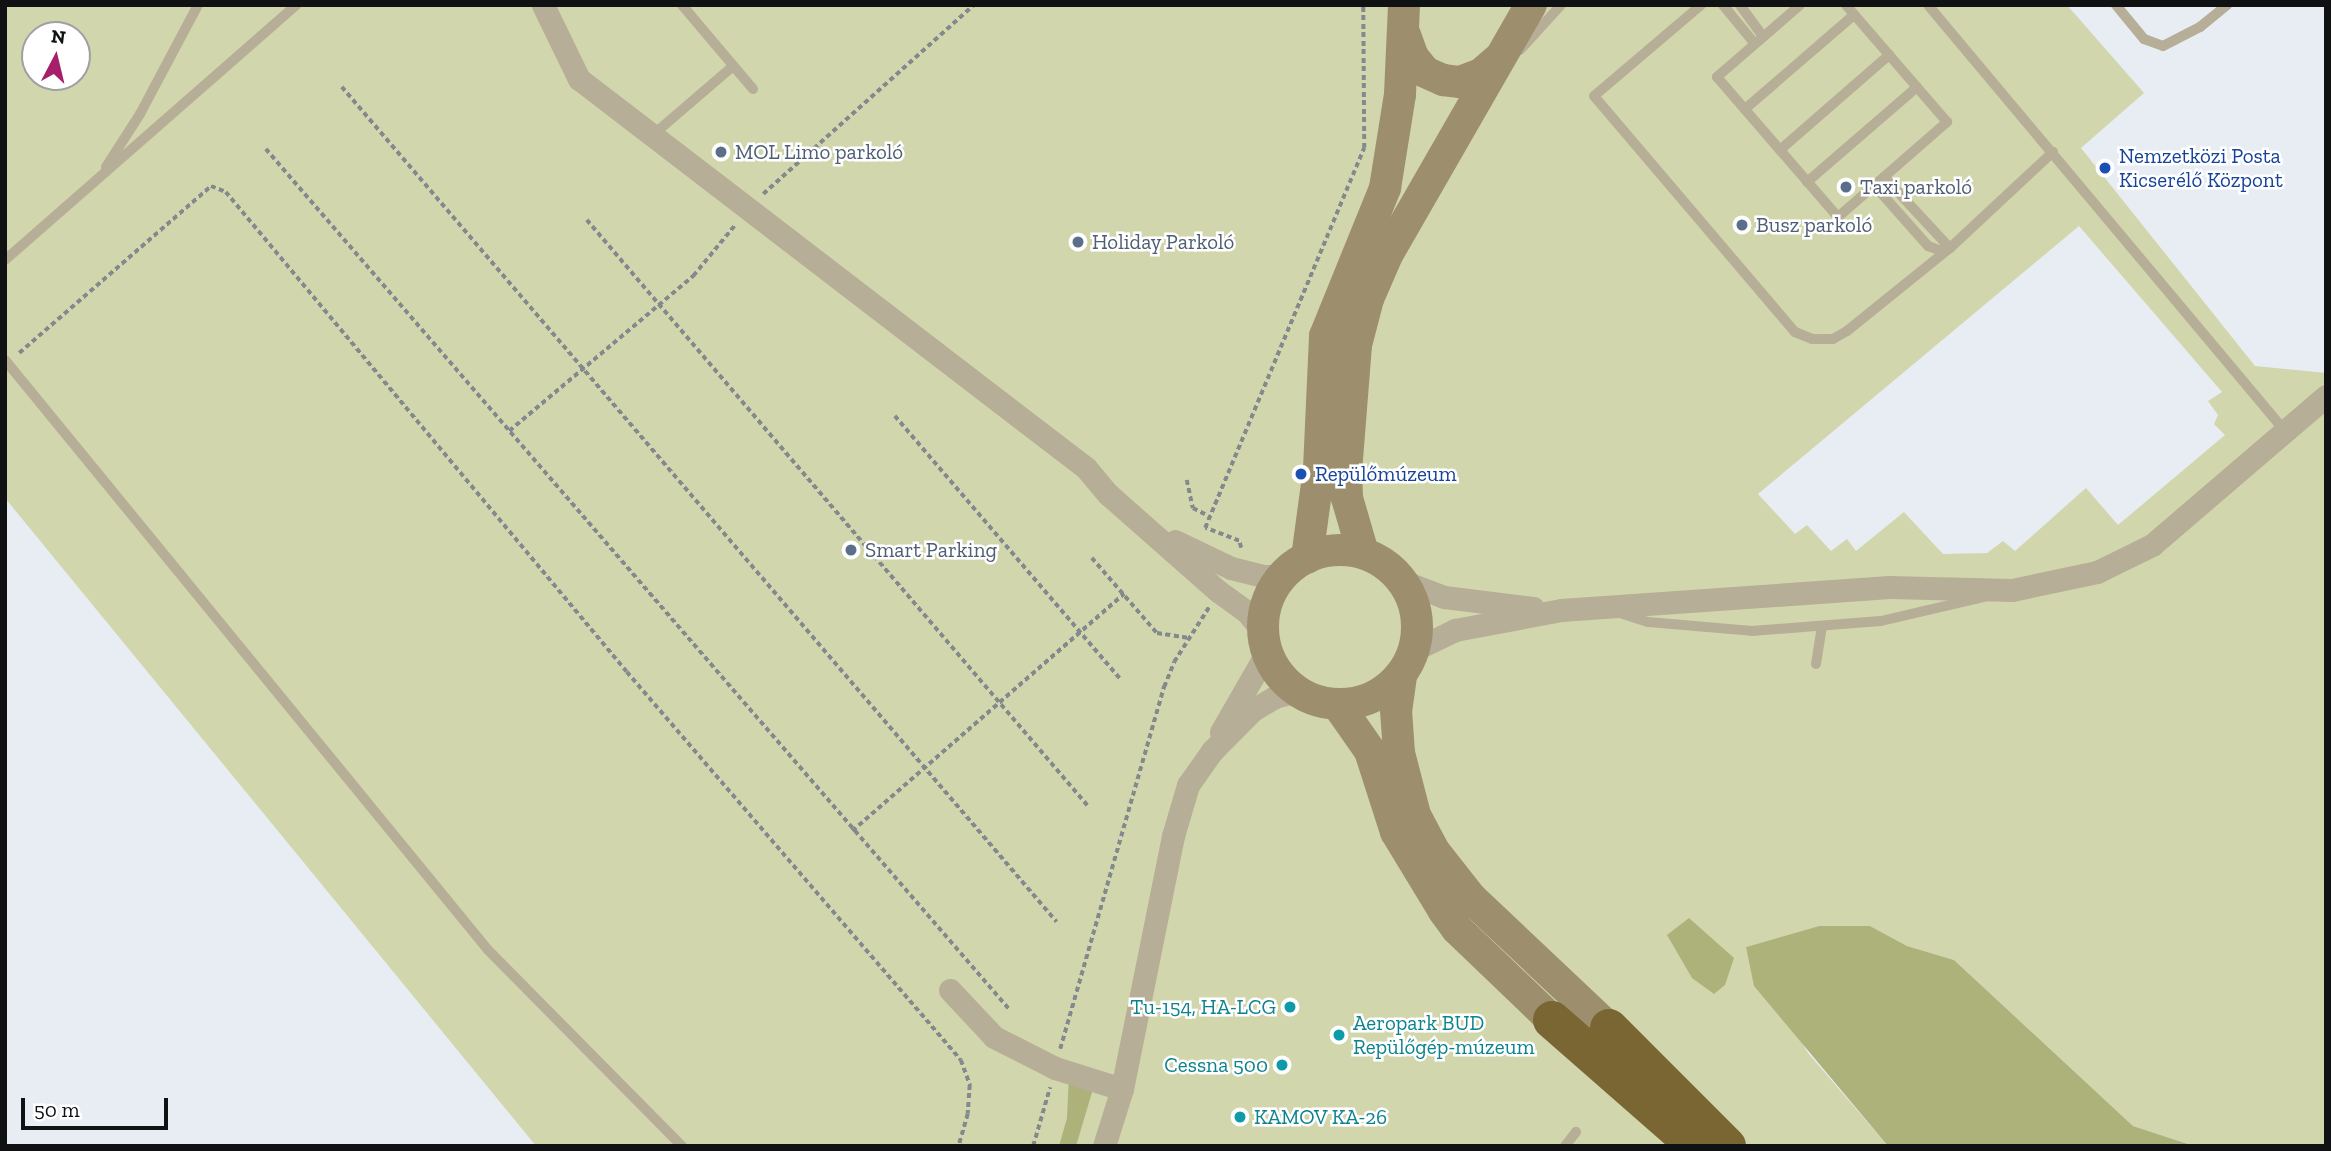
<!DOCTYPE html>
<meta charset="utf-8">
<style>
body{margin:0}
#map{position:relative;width:2331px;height:1151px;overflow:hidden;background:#e7edf3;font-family:"Zilla Slab",serif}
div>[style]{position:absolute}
.green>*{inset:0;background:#d2d6ac}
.forest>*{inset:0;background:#adb27b}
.path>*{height:3.5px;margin-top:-1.75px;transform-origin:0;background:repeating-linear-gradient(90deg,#84898d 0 5px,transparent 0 8.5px)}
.lane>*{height:10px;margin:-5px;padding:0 5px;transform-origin:5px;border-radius:5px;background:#b7ae97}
.street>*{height:23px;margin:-11.5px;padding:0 11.5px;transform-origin:11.5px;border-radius:11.5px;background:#b7ae97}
.secondary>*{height:32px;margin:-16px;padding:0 16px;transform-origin:16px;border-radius:16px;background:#9d8f6d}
.secondary>.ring{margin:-16px;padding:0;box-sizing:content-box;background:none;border:32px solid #9d8f6d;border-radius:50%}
.highway>*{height:38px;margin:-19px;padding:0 19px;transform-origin:19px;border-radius:19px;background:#796633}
.dots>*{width:19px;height:19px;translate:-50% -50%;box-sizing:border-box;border:4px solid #fff;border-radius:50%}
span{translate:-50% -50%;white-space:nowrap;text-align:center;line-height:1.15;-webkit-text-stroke:5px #fff;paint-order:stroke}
.service-label{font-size:21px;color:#4e5e75}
.left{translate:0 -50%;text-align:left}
.transit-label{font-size:21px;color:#164399}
.culture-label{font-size:21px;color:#0d838f}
.right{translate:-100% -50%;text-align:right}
.frame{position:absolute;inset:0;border:7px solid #0f1113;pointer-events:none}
.north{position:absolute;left:21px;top:21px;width:70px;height:70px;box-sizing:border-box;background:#fff;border:2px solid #9fa0a1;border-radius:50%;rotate:7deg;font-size:19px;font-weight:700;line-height:28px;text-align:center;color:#0f1113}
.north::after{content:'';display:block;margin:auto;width:24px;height:32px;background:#a51f6a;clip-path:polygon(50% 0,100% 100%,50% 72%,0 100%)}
.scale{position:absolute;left:21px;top:1098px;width:147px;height:32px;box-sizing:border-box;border:4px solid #0f1113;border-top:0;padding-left:9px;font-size:21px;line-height:24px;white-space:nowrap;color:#0f1113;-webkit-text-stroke:5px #fff;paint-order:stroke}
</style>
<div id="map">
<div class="green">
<div style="clip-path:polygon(evenodd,5px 5px,2067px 5px,2144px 93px,2081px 148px,2255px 366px,2326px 373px,2326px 1146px,2194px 1146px,2133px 1126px,1954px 960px,1907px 946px,1870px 926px,1819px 926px,1746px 947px,1808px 1053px,1888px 1146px,536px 1146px,5px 498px,5px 5px,35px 35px,77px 35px,77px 77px,35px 77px,35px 35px,5px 5px,2079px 226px,2222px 392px,2208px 401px,2218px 415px,2214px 424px,2225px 435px,2118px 525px,2086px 488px,2015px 551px,2003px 541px,1987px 553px,1943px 554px,1904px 512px,1856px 551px,1847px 539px,1831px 551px,1807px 525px,1795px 534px,1758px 494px,2079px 226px)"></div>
</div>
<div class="forest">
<div style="clip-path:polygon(1689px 918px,1734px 958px,1725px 985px,1714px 994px,1692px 978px,1667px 935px)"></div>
<div style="clip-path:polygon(1819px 926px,1870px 926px,1907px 946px,1954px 960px,2133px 1126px,2194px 1146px,1888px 1146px,1754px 986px,1746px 947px)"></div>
<div style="clip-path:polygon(1069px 1074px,1093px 1089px,1076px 1146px,1059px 1146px,1067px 1118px)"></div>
</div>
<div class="path">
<div style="left:342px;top:87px;width:1099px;rotate:49.43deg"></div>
<div style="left:266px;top:149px;width:1138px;rotate:49.17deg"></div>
<div style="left:763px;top:194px;width:283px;rotate:-41.9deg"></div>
<div style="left:587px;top:220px;width:771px;rotate:49.47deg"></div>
<div style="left:19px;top:353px;width:254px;rotate:-41deg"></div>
<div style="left:211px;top:186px;width:16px;rotate:22deg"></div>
<div style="left:226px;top:192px;width:625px;rotate:50.12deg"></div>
<div style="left:627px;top:672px;width:512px;rotate:49.28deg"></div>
<div style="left:961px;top:1060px;width:27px;rotate:70deg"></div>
<div style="left:970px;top:1085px;width:29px;rotate:94deg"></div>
<div style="left:968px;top:1114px;width:33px;rotate:106deg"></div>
<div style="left:895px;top:416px;width:348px;rotate:49.4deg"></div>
<div style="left:509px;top:431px;width:241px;rotate:-40.1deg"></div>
<div style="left:693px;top:276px;width:66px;rotate:-50.5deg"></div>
<div style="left:1187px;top:480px;width:29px;rotate:78deg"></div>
<div style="left:1193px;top:508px;width:18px;rotate:27deg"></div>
<div style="left:1241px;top:548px;width:7px;rotate:-106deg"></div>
<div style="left:1239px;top:541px;width:36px;rotate:-159deg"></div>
<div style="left:1205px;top:528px;width:412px;rotate:-67.3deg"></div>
<div style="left:1364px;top:148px;width:143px;rotate:-90.4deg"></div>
<div style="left:1092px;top:558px;width:99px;rotate:49.1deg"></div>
<div style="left:1157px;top:633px;width:31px;rotate:9deg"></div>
<div style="left:852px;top:831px;width:361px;rotate:-41.1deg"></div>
<div style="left:1060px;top:1049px;width:377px;rotate:-74deg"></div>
<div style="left:1164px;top:687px;width:27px;rotate:-68deg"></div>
<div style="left:1174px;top:662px;width:65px;rotate:-57.5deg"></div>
<div style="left:1033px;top:1146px;width:61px;rotate:-73.9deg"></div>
</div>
<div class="lane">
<div style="left:682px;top:5px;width:110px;rotate:49.8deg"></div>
<div style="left:1701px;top:5px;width:140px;rotate:139.6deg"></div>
<div style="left:1594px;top:96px;width:310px;rotate:49.6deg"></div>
<div style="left:1795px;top:332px;width:18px;rotate:22deg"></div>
<div style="left:1812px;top:339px;width:21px"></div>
<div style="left:1833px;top:339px;width:16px;rotate:-30deg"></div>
<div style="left:1847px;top:331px;width:132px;rotate:-38.9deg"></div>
<div style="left:1950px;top:248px;width:141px;rotate:-43deg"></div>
<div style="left:1723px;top:5px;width:50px;rotate:50.6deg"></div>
<div style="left:1740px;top:5px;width:39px;rotate:54deg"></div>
<div style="left:1800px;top:5px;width:110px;rotate:139.1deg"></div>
<div style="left:1717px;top:77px;width:185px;rotate:49.2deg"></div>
<div style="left:1838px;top:217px;width:145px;rotate:-41.1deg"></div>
<div style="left:1947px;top:122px;width:155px;rotate:-130.8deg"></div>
<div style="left:1928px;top:5px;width:556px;rotate:50.04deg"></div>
<div style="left:2116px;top:5px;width:44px;rotate:50.5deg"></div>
<div style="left:2144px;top:39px;width:20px;rotate:20deg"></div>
<div style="left:2163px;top:46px;width:42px;rotate:-27.2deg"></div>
<div style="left:2200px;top:27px;width:35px;rotate:-39deg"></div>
<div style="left:1520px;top:50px;width:61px;rotate:-47.7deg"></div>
<div style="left:1745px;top:109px;width:144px;rotate:-40.8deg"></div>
<div style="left:654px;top:134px;width:104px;rotate:-40.7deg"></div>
<div style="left:1780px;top:150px;width:145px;rotate:-41.1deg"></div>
<div style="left:106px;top:167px;width:63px;rotate:-57.3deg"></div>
<div style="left:140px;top:114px;width:123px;rotate:-62deg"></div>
<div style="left:1884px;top:177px;width:97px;rotate:47.1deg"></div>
<div style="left:1807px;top:182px;width:145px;rotate:-40.8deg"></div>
<div style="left:1874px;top:185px;width:81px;rotate:48.5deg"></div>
<div style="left:1928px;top:246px;width:12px;rotate:20deg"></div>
<div style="left:1939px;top:250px;width:11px;rotate:-10deg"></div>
<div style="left:5px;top:260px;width:387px;rotate:-41.2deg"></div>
<div style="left:5px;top:360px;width:762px;rotate:50.69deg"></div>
<div style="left:488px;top:950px;width:276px;rotate:45.3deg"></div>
<div style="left:1620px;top:613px;width:29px;rotate:18deg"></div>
<div style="left:1648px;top:622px;width:104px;rotate:4.9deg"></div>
<div style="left:1752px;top:631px;width:129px;rotate:-4.4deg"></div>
<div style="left:1881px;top:621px;width:105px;rotate:-13.2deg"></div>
<div style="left:1816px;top:664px;width:37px;rotate:-81deg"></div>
<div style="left:1565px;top:1146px;width:18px;rotate:-52deg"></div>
</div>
<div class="street">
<div style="left:543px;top:5px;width:82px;rotate:64.1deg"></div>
<div style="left:579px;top:79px;width:639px;rotate:37.5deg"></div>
<div style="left:1086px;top:468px;width:35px;rotate:50deg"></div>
<div style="left:1109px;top:495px;width:145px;rotate:41.4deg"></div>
<div style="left:1218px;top:591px;width:36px;rotate:36deg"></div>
<div style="left:1247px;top:612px;width:26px;rotate:51deg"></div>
<div style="left:1175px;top:541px;width:62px;rotate:25.7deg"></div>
<div style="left:1231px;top:568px;width:34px;rotate:14deg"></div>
<div style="left:1264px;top:576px;width:18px"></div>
<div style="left:1402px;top:581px;width:45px;rotate:20.9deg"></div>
<div style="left:1444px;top:597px;width:90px;rotate:7deg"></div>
<div style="left:1414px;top:650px;width:46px;rotate:-26deg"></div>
<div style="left:1455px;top:630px;width:108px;rotate:-10.7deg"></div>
<div style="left:1561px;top:610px;width:329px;rotate:-4deg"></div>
<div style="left:1889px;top:587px;width:123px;rotate:1.4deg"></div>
<div style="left:2012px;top:590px;width:87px;rotate:-12deg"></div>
<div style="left:2097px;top:572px;width:61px;rotate:-26.1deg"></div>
<div style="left:2152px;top:545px;width:229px;rotate:-40.6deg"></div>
<div style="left:1221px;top:732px;width:92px;rotate:-60.1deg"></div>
<div style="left:950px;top:990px;width:64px;rotate:46.9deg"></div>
<div style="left:994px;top:1037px;width:68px;rotate:26.9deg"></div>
<div style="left:1055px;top:1068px;width:70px;rotate:17.4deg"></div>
<div style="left:1104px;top:1146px;width:60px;rotate:-72.5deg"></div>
<div style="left:1122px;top:1089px;width:258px;rotate:-78.6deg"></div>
<div style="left:1173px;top:836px;width:53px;rotate:-73.6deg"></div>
<div style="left:1188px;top:785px;width:42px;rotate:-54.8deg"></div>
<div style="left:1212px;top:751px;width:58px;rotate:-45deg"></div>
<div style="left:1253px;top:710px;width:26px;rotate:-31deg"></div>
<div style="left:1275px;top:697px;width:22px;rotate:-16deg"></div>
</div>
<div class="secondary">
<div style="left:1405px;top:35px;width:23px;rotate:70deg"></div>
<div style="left:1413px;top:57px;width:19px;rotate:51deg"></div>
<div style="left:1425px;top:72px;width:20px;rotate:24deg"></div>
<div style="left:1443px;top:80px;width:17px;rotate:7deg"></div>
<div style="left:1460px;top:82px;width:22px;rotate:-21deg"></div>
<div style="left:1481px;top:74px;width:21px;rotate:-41deg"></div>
<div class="ring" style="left:1263px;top:550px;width:122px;height:122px"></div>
<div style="left:1363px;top:553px;width:57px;rotate:-106.2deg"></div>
<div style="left:1347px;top:498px;width:26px;rotate:-92deg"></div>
<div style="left:1346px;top:472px;width:127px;rotate:-85.5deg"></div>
<div style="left:1356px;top:345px;width:48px;rotate:-75.4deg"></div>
<div style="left:1368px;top:299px;width:48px;rotate:-66.6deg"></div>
<div style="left:1387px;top:255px;width:289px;rotate:-60.1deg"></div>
<div style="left:1307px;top:558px;width:90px;rotate:-82.3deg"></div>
<div style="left:1319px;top:469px;width:133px;rotate:-87.4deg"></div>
<div style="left:1325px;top:336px;width:160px;rotate:-67.9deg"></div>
<div style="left:1385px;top:188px;width:95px;rotate:-80.9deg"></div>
<div style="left:1400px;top:94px;width:89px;rotate:-87.4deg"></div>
<div style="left:1401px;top:676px;width:34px;rotate:98deg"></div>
<div style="left:1396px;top:710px;width:43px;rotate:86deg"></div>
<div style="left:1399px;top:753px;width:64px;rotate:75.5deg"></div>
<div style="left:1415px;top:815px;width:41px;rotate:62.2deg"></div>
<div style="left:1434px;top:851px;width:60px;rotate:51.8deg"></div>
<div style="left:1471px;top:898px;width:190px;rotate:43.3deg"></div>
<div style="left:1338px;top:705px;width:56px;rotate:55.2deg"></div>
<div style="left:1370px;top:751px;width:85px;rotate:72.2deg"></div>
<div style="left:1396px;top:832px;width:92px;rotate:58.7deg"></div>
<div style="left:1444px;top:911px;width:22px;rotate:54deg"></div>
<div style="left:1457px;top:929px;width:132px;rotate:43.8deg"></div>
</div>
<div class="highway">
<div style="left:1552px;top:1020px;width:191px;rotate:41.2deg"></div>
<div style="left:1609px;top:1028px;width:167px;rotate:45deg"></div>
</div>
<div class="dots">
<div style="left:721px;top:152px;background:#5c6f8a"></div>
<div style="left:2105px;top:168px;background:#1a4fb4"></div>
<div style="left:1846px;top:187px;background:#5c6f8a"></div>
<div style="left:1742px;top:225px;background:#5c6f8a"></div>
<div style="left:1078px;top:242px;background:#5c6f8a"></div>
<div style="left:1301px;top:474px;background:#1a4fb4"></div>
<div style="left:851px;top:550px;background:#5c6f8a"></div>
<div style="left:1290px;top:1007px;background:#0f9aa8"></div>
<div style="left:1339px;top:1035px;background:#0f9aa8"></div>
<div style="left:1282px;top:1065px;background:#0f9aa8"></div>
<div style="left:1240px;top:1117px;background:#0f9aa8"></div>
</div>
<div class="service-label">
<span class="left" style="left:735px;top:152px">MOL Limo parkoló</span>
<span class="left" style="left:1860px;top:187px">Taxi parkoló</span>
<span class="left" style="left:1756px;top:225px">Busz parkoló</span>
<span class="left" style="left:1092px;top:242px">Holiday Parkoló</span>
<span class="left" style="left:865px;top:550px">Smart Parking</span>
</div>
<div class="transit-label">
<span class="left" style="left:2119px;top:168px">Nemzetközi Posta<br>Kicserélő Központ</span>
<span class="left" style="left:1315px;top:474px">Repülőmúzeum</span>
</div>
<div class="culture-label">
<span class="right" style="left:1276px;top:1007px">Tu-154, HA-LCG</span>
<span class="left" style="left:1353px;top:1035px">Aeropark BUD<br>Repülőgép-múzeum</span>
<span class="right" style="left:1268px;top:1065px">Cessna 500</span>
<span class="left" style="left:1254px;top:1117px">KAMOV KA-26</span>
</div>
<div class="frame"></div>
<div class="north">N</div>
<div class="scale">50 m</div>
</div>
